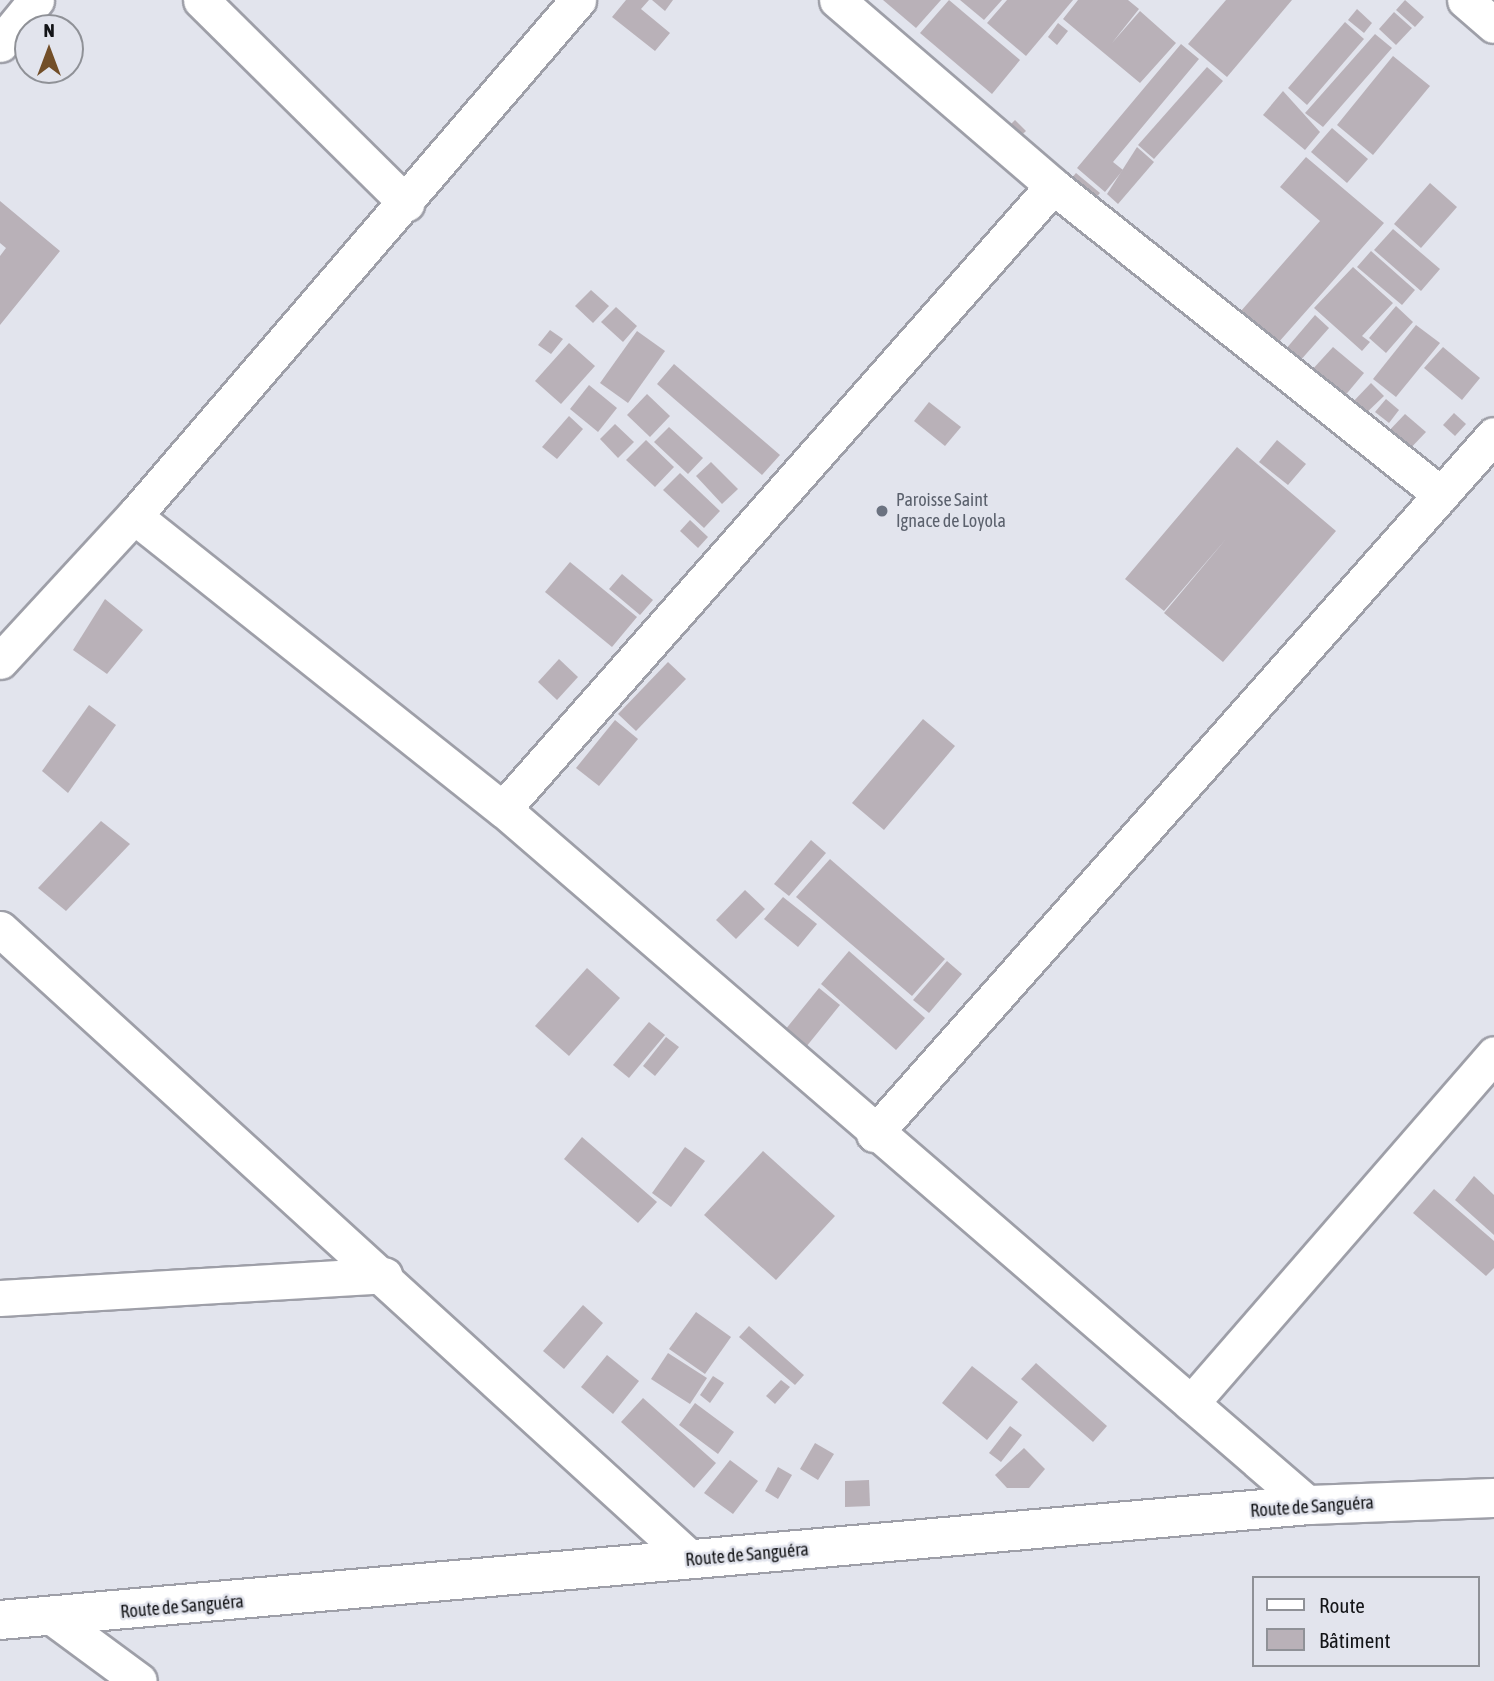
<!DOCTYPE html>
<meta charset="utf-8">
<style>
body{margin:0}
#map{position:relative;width:1494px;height:1681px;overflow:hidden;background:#e2e4ed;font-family:"Asap Condensed",sans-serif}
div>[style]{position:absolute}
.building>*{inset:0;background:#b9b1b8}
.roads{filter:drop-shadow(2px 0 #9e9fa8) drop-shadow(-2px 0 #9e9fa8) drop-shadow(0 2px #9e9fa8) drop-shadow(0 -2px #9e9fa8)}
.street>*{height:35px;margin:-17.5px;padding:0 17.5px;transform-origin:17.5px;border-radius:17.5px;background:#fff}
.secondary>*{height:38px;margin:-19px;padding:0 19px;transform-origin:19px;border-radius:19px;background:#fff}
.dots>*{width:19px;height:19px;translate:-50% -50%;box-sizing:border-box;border:4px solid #e2e4ed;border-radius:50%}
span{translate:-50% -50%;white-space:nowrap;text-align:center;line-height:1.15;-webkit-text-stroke:5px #e2e4ed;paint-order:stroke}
.worship-label{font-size:18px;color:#5b616d}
.left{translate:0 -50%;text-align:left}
.street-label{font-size:18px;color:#131417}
.legend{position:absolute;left:1252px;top:1576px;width:228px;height:91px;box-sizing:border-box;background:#e2e4ed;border:2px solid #8f9197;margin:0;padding:9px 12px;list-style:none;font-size:21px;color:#131417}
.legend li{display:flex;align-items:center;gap:14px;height:35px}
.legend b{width:35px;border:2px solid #8f9197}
.north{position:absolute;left:14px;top:14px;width:70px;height:70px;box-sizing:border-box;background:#e2e4ed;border:2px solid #8f9197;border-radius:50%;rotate:0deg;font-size:19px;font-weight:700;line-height:28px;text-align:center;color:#131417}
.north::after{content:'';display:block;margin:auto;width:24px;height:32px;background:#724e28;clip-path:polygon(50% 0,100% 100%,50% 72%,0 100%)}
</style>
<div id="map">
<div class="building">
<div style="clip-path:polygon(626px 0,649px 0,641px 9px,670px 33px,655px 51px,612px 17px)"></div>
<div style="clip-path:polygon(652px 0,673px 0,665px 11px)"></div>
<div style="clip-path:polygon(883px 0,941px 0,916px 28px)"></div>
<div style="clip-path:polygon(949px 0,1020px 60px,992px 94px,920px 33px)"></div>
<div style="clip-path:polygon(960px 0,1002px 0,984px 20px)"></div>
<div style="clip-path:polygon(1007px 0,1073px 0,1026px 56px,987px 23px)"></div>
<div style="clip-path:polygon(1078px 0,1128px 0,1139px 9px,1112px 43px,1140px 11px,1176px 43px,1140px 83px,1063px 19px)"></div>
<div style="clip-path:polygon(1226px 0,1292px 0,1227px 77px,1188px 44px)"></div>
<div style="clip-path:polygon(1405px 0,1424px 17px,1415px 27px,1396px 10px)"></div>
<div style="clip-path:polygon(1357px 9px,1372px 23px,1364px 33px,1348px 20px)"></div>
<div style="clip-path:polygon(1394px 12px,1412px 28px,1396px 45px,1379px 29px)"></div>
<div style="clip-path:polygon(1345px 22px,1364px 39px,1307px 105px,1288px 88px)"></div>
<div style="clip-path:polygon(1058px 23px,1068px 31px,1057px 45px,1048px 37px)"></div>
<div style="clip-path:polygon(1375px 34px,1392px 48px,1323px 127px,1305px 113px)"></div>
<div style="clip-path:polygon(1181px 44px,1199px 59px,1113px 162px,1123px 170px,1105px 192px,1077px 168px)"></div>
<div style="clip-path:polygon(1393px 56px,1430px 86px,1373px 155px,1337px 125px)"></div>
<div style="clip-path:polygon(1207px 67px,1223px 81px,1154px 159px,1138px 145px)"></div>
<div style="clip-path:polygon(1283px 91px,1320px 132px,1305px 150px,1263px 115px)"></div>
<div style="clip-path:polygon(1015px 120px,1026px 131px,1014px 142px,1003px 132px)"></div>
<div style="clip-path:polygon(1332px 128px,1368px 159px,1347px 183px,1311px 152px)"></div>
<div style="clip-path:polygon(1137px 147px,1154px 162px,1118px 204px,1107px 194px)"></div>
<div style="clip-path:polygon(1306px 157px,1384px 223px,1278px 343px,1241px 311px,1320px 221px,1280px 187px)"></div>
<div style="clip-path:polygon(1076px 173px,1100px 193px,1094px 200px,1070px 180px)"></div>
<div style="clip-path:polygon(1430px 183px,1457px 207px,1421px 248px,1394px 224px)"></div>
<div style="clip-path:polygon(0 201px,60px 251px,0 325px,0 256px,6px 248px,0 243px)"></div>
<div style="clip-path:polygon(1393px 229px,1440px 269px,1421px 291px,1374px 250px)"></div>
<div style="clip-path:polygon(1371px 251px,1415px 290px,1402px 305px,1357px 267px)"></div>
<div style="clip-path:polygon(1353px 267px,1393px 303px,1362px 336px,1370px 342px,1362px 351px,1314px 308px)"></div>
<div style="clip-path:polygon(591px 290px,609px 306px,593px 323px,575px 306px)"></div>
<div style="clip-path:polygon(1396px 306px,1413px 322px,1386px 353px,1369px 338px)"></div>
<div style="clip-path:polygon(616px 307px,637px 326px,623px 342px,601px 322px)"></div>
<div style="clip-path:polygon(1315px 315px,1329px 328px,1299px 362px,1285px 350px)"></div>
<div style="clip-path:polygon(1416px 325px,1440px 343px,1396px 397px,1373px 379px)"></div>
<div style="clip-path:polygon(550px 330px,563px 339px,551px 354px,538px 345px)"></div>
<div style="clip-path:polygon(637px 331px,665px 351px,628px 403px,600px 383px)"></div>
<div style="clip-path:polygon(569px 343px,595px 366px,561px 404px,535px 381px)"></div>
<div style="clip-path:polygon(1333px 347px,1364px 373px,1343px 398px,1311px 371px)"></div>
<div style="clip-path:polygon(1443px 347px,1480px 378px,1462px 400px,1424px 368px)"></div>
<div style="clip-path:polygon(674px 364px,780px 455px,762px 475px,657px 384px)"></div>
<div style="clip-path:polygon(1371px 383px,1384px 396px,1362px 417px,1350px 405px)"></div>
<div style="clip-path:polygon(589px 385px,617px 408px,598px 432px,570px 409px)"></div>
<div style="clip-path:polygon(647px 394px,670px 416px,650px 437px,627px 415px)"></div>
<div style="clip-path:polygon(1386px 399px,1399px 410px,1389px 423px,1375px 412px)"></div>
<div style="clip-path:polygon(929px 402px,961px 427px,945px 446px,914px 421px)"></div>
<div style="clip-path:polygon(1454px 413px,1466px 424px,1455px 436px,1443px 425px)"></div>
<div style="clip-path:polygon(1405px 414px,1426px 432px,1406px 453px,1385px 435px)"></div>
<div style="clip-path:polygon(569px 416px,583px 429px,557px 459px,542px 447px)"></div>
<div style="clip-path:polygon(615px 424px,634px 442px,618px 458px,600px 439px)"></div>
<div style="clip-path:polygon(669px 427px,703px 458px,688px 474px,654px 442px)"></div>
<div style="clip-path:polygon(646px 440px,674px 467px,655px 487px,626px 460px)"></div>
<div style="clip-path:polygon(1277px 440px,1306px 464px,1288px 485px,1259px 462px)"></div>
<div style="clip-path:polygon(1237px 447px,1336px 531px,1223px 662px,1164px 613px,1226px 539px,1164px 611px,1125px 579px)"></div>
<div style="clip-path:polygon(711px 462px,738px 489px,722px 504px,696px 476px)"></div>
<div style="clip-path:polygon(680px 473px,720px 511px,704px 528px,663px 490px)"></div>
<div style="clip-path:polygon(690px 520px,708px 537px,698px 548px,680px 531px)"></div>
<div style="clip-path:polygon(570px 562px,637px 617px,612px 647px,545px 592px)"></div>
<div style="clip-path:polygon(622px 574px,653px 600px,640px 615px,609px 589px)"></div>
<div style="clip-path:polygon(105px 599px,143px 630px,107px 674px,73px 650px)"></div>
<div style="clip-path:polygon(559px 659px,578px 677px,557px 700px,538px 682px)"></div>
<div style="clip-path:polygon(668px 662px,686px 679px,636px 731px,618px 714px)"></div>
<div style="clip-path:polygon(89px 705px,116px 725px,68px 793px,42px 771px)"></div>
<div style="clip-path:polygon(923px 719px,955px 746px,884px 830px,852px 803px)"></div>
<div style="clip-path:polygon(615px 720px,638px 739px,599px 786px,576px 768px)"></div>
<div style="clip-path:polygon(101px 821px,130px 844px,66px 911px,38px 888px)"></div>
<div style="clip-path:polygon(811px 840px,826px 853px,789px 896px,774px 884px)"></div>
<div style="clip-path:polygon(830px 859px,945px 959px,912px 996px,796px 897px)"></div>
<div style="clip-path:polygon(745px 890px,765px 909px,736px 939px,716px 920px)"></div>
<div style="clip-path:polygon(783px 897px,817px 924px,798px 947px,764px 919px)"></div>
<div style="clip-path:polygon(849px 951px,925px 1018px,896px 1050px,821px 984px)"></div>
<div style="clip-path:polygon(947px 961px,962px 974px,929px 1013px,913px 1000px)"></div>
<div style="clip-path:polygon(587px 968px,620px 998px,569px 1056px,535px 1026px)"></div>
<div style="clip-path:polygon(819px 988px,840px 1005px,802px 1052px,781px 1035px)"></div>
<div style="clip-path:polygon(649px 1022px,665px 1035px,629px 1078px,613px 1065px)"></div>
<div style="clip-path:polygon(666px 1037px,679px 1047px,655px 1076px,643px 1066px)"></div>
<div style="clip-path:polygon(582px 1137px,657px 1202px,638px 1223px,564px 1159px)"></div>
<div style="clip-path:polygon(685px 1147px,705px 1161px,671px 1207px,652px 1193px)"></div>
<div style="clip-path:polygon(763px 1151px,835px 1216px,776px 1280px,704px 1215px)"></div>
<div style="clip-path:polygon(1474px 1176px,1494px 1195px,1494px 1235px,1455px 1200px)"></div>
<div style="clip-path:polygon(1434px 1189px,1494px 1241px,1494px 1268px,1486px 1276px,1413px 1213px)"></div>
<div style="clip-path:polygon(583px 1305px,603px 1323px,564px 1369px,543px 1351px)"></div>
<div style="clip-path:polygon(696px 1312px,731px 1337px,705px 1374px,669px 1349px)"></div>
<div style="clip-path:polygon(749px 1326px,804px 1375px,795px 1385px,739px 1337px)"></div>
<div style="clip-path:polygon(668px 1353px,707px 1378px,690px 1404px,651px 1379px)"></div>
<div style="clip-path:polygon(607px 1355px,639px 1381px,613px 1414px,581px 1387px)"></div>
<div style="clip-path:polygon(1036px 1363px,1107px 1426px,1093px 1442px,1021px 1379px)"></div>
<div style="clip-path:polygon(972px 1366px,1018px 1402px,987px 1440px,942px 1403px)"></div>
<div style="clip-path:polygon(713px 1376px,724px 1383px,710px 1403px,700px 1395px)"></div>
<div style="clip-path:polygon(781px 1380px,790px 1387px,775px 1404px,766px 1396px)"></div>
<div style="clip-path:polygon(643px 1398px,716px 1463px,694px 1488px,621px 1422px)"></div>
<div style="clip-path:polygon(695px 1403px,734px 1432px,718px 1454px,679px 1425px)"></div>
<div style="clip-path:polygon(1010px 1426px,1022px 1435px,1001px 1462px,989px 1453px)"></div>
<div style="clip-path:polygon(815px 1443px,834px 1454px,818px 1480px,800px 1469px)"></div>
<div style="clip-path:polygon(1024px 1448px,1045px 1469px,1029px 1488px,1007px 1488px,995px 1475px)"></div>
<div style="clip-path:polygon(730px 1460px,758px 1481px,733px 1514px,704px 1493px)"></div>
<div style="clip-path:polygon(778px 1467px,792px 1475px,778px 1499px,765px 1491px)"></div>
<div style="clip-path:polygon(869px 1480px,870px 1506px,845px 1507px,845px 1481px)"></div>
</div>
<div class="roads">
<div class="street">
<div style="left:201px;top:0;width:289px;rotate:44.7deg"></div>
<div style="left:837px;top:0;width:285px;rotate:40.7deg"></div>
<div style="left:1053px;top:186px;width:496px;rotate:38.5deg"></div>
<div style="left:1465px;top:0;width:38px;rotate:41deg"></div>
<div style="left:0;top:44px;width:57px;rotate:-50.7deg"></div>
<div style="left:134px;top:516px;width:471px;rotate:38.5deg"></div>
<div style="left:503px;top:809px;width:1065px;rotate:40.81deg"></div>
<div style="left:0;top:661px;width:197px;rotate:-47.3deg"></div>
<div style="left:134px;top:516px;width:681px;rotate:-49.29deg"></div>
<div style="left:503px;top:809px;width:831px;rotate:-48.56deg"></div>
<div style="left:0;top:929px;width:936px;rotate:42.36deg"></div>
<div style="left:874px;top:1134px;width:934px;rotate:-48.43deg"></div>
<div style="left:0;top:1298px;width:385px;rotate:-3.4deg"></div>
<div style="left:1191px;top:1403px;width:462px;rotate:-49deg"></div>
<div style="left:55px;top:1619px;width:104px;rotate:36.4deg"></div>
</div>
<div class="secondary">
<div style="left:0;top:1620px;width:1314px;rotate:-5.02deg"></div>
<div style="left:1309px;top:1505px;width:185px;rotate:-2.2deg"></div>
</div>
</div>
<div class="dots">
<div style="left:882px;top:511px;background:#6b7280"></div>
</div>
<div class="worship-label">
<span class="left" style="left:896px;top:511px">Paroisse Saint<br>Ignace de Loyola</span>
</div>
<div class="street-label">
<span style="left:1312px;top:1507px;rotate:-4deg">Route de Sanguéra</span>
<span style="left:747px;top:1555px;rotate:-5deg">Route de Sanguéra</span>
<span style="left:182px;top:1607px;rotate:-5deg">Route de Sanguéra</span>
</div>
<ul class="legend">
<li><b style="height:9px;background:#fff"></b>Route</li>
<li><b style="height:19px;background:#b9b1b8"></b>Bâtiment</li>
</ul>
<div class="north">N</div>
</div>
